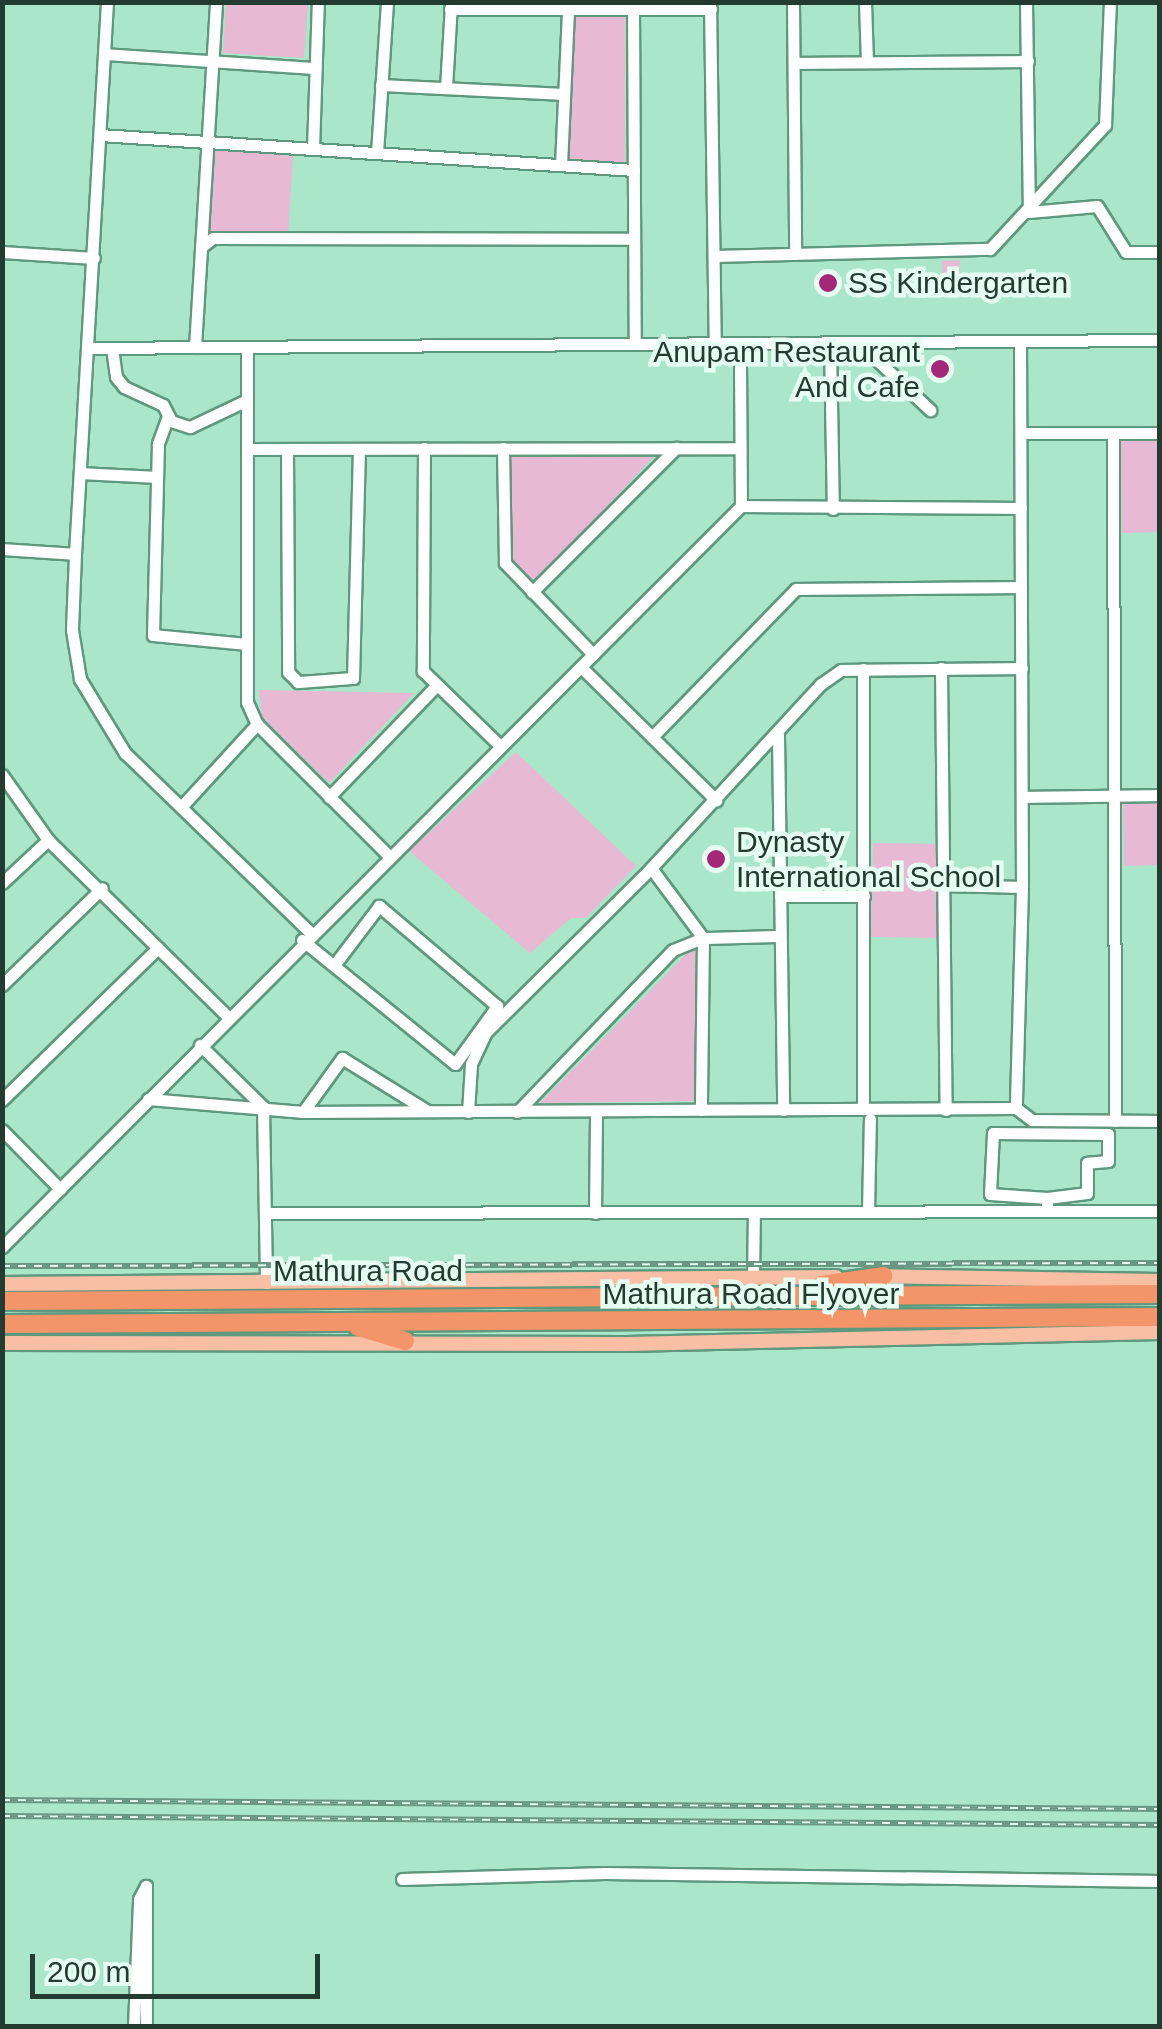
<!DOCTYPE html>
<style>
body{margin:0}
#map{position:relative;width:1162px;height:2029px;overflow:hidden;background:#a9e6ca;font-family:Helvetica,sans-serif}
div>[style]{position:absolute}
.green>*{inset:0;background:#e8b9d3}
.roads{filter:drop-shadow(2px 0 #5e987e) drop-shadow(-2px 0 #5e987e) drop-shadow(0 2px #5e987e) drop-shadow(0 -2px #5e987e)}
.minor>*{height:11px;margin:-5.5px;padding:0 5.5px;transform-origin:5.5px;border-radius:5.5px;background:#fff}
.major>*{height:14px;margin:-7px;padding:0 7px;transform-origin:7px;border-radius:7px;background:#f8bfa5}
.highway>*{height:18px;margin:-9px;padding:0 9px;transform-origin:9px;border-radius:9px;background:#f39469}
.rail>*{height:6px;margin-top:-3px;transform-origin:0;background:repeating-linear-gradient(90deg,#e6fef2 0 8px,#6a9682 0 16px);box-sizing:border-box;border-block:2px solid #6a9682}
.dots>*{width:28px;height:28px;translate:-50% -50%;box-sizing:border-box;border:5px solid #e6fef2;border-radius:50%}
span{translate:-50% -50%;white-space:nowrap;text-align:center;line-height:1.15;-webkit-text-stroke:9px #e6fef2;paint-order:stroke}
.poi-label{font-size:30px;color:#233b30}
.left{translate:0 -50%;text-align:left}
.right{translate:-100% -50%;text-align:right}
.street-label{font-size:30px;color:#233b30}
.frame{position:absolute;inset:0;border:5px solid #233b30;pointer-events:none}
.scale{position:absolute;left:30px;top:1954px;width:290px;height:45px;box-sizing:border-box;border:5px solid #233b30;border-top:0;padding-left:12px;font-size:30px;line-height:35px;white-space:nowrap;color:#233b30;-webkit-text-stroke:8px #e6fef2;paint-order:stroke}
</style>
<div id="map">
<div class="green">
<div style="clip-path:polygon(226px 3px,308px 3px,304px 58px,223px 53px)"></div>
<div style="clip-path:polygon(572px 13px,625px 15px,625px 164px,567px 161px)"></div>
<div style="clip-path:polygon(215px 150px,293px 156px,288px 236px,210px 239px)"></div>
<div style="clip-path:polygon(960px 260px,959px 293px,942px 292px,942px 261px)"></div>
<div style="clip-path:polygon(1121px 439px,1159px 439px,1159px 532px,1122px 533px)"></div>
<div style="clip-path:polygon(511px 455px,655px 455px,535px 583px,511px 558px)"></div>
<div style="clip-path:polygon(259px 690px,260px 690px,414px 693px,329px 783px,262px 717px)"></div>
<div style="clip-path:polygon(516px 752px,636px 866px,586px 918px,571px 918px,530px 953px,409px 851px)"></div>
<div style="clip-path:polygon(1159px 801px,1159px 865px,1124px 866px,1123px 802px)"></div>
<div style="clip-path:polygon(873px 843px,939px 844px,938px 938px,871px 937px)"></div>
<div style="clip-path:polygon(695px 945px,695px 1101px,540px 1103px)"></div>
</div>
<div class="roads">
<div class="minor">
<div style="left:107px;top:2px;width:553px;rotate:93.32deg"></div>
<div style="left:75px;top:554px;width:76px;rotate:92.3deg"></div>
<div style="left:72px;top:630px;width:50px;rotate:80.7deg"></div>
<div style="left:80px;top:679px;width:87px;rotate:58.7deg"></div>
<div style="left:125px;top:753px;width:257px;rotate:44.1deg"></div>
<div style="left:710px;top:2px;width:342px;rotate:89.2deg"></div>
<div style="left:793px;top:2px;width:252px;rotate:89.5deg"></div>
<div style="left:865px;top:2px;width:60px;rotate:88.1deg"></div>
<div style="left:1026px;top:2px;width:210px;rotate:89.2deg"></div>
<div style="left:1029px;top:212px;width:68px;rotate:-5deg"></div>
<div style="left:1097px;top:206px;width:54px;rotate:57.8deg"></div>
<div style="left:1126px;top:252px;width:34px"></div>
<div style="left:450px;top:9px;width:261px"></div>
<div style="left:633px;top:9px;width:335px;rotate:89.7deg"></div>
<div style="left:104px;top:54px;width:212px;rotate:3.8deg"></div>
<div style="left:794px;top:63px;width:234px;rotate:-0.5deg"></div>
<div style="left:381px;top:85px;width:183px;rotate:2.8deg"></div>
<div style="left:446px;top:88px;width:85px;rotate:-86.6deg"></div>
<div style="left:100px;top:135px;width:535px;rotate:3.75deg"></div>
<div style="left:313px;top:149px;width:147px;rotate:-88.1deg"></div>
<div style="left:377px;top:153px;width:151px;rotate:-86.2deg"></div>
<div style="left:561px;top:165px;width:156px;rotate:-87.4deg"></div>
<div style="left:201px;top:247px;width:15px;rotate:-37deg"></div>
<div style="left:213px;top:238px;width:421px;rotate:0.1deg"></div>
<div style="left:2px;top:252px;width:92px;rotate:3.7deg"></div>
<div style="left:714px;top:256px;width:276px;rotate:-1.5deg"></div>
<div style="left:990px;top:249px;width:169px;rotate:-47.2deg"></div>
<div style="left:1105px;top:125px;width:123px;rotate:-87.7deg"></div>
<div style="left:1020px;top:341px;width:546px;rotate:89.79deg"></div>
<div style="left:1022px;top:887px;width:221px;rotate:91.6deg"></div>
<div style="left:1016px;top:1108px;width:20px;rotate:37deg"></div>
<div style="left:1032px;top:1120px;width:128px;rotate:0.4deg"></div>
<div style="left:830px;top:343px;width:166px;rotate:89deg"></div>
<div style="left:859px;top:343px;width:98px;rotate:43.3deg"></div>
<div style="left:195px;top:347px;width:346px;rotate:-86.5deg"></div>
<div style="left:247px;top:347px;width:355px;rotate:90deg"></div>
<div style="left:247px;top:702px;width:24px;rotate:66deg"></div>
<div style="left:257px;top:724px;width:185px;rotate:45deg"></div>
<div style="left:89px;top:348px;width:1071px;rotate:-0.43deg"></div>
<div style="left:112px;top:348px;width:29px;rotate:82deg"></div>
<div style="left:116px;top:377px;width:13px;rotate:51deg"></div>
<div style="left:124px;top:387px;width:43px;rotate:24.8deg"></div>
<div style="left:163px;top:405px;width:18px;rotate:63deg"></div>
<div style="left:171px;top:421px;width:20px;rotate:18deg"></div>
<div style="left:190px;top:427px;width:63px;rotate:-25.3deg"></div>
<div style="left:168px;top:416px;width:30px;rotate:110deg"></div>
<div style="left:158px;top:444px;width:191px;rotate:91.5deg"></div>
<div style="left:153px;top:635px;width:94px;rotate:5.5deg"></div>
<div style="left:1021px;top:433px;width:139px"></div>
<div style="left:1113px;top:433px;width:688px;rotate:89.83deg"></div>
<div style="left:424px;top:448px;width:223px;rotate:90.3deg"></div>
<div style="left:423px;top:671px;width:107px;rotate:44.2deg"></div>
<div style="left:503px;top:448px;width:115px;rotate:89deg"></div>
<div style="left:505px;top:563px;width:127px;rotate:46deg"></div>
<div style="left:248px;top:449px;width:492px;rotate:-0.1deg"></div>
<div style="left:287px;top:449px;width:223px;rotate:89.7deg"></div>
<div style="left:288px;top:672px;width:14px;rotate:45deg"></div>
<div style="left:298px;top:682px;width:55px;rotate:-4.2deg"></div>
<div style="left:353px;top:678px;width:229px;rotate:-88.5deg"></div>
<div style="left:80px;top:473px;width:77px;rotate:3deg"></div>
<div style="left:741px;top:506px;width:280px;rotate:0.4deg"></div>
<div style="left:2px;top:549px;width:73px;rotate:3.9deg"></div>
<div style="left:532px;top:592px;width:204px;rotate:-45deg"></div>
<div style="left:581px;top:667px;width:190px;rotate:44.6deg"></div>
<div style="left:941px;top:668px;width:442px;rotate:89.4deg"></div>
<div style="left:863px;top:669px;width:440px;rotate:90deg"></div>
<div style="left:778px;top:735px;width:375px;rotate:89.2deg"></div>
<div style="left:652px;top:737px;width:206px;rotate:-45.8deg"></div>
<div style="left:796px;top:589px;width:225px;rotate:-0.5deg"></div>
<div style="left:2px;top:775px;width:80px;rotate:54.7deg"></div>
<div style="left:48px;top:840px;width:252px;rotate:44.5deg"></div>
<div style="left:329px;top:797px;width:154px;rotate:-46.1deg"></div>
<div style="left:1023px;top:797px;width:137px;rotate:-0.8deg"></div>
<div style="left:181px;top:807px;width:113px;rotate:-47.5deg"></div>
<div style="left:651px;top:868px;width:87px;rotate:53.4deg"></div>
<div style="left:703px;top:938px;width:172px;rotate:90.7deg"></div>
<div style="left:2px;top:883px;width:63px;rotate:-43.1deg"></div>
<div style="left:944px;top:885px;width:78px;rotate:1.5deg"></div>
<div style="left:780px;top:896px;width:84px"></div>
<div style="left:302px;top:940px;width:197px;rotate:39deg"></div>
<div style="left:455px;top:1064px;width:72px;rotate:-54.1deg"></div>
<div style="left:497px;top:1006px;width:155px;rotate:-139.7deg"></div>
<div style="left:379px;top:906px;width:73px;rotate:127.2deg"></div>
<div style="left:2px;top:985px;width:139px;rotate:-44.1deg"></div>
<div style="left:200px;top:1045px;width:88px;rotate:44.5deg"></div>
<div style="left:263px;top:1107px;width:176px;rotate:89deg"></div>
<div style="left:148px;top:1099px;width:156px;rotate:4.8deg"></div>
<div style="left:303px;top:1112px;width:713px;rotate:-0.32deg"></div>
<div style="left:2px;top:1100px;width:218px;rotate:-44.3deg"></div>
<div style="left:303px;top:1112px;width:67px;rotate:-54.2deg"></div>
<div style="left:342px;top:1058px;width:99px;rotate:31.8deg"></div>
<div style="left:468px;top:1112px;width:48px;rotate:-86.4deg"></div>
<div style="left:471px;top:1064px;width:35px;rotate:-65deg"></div>
<div style="left:486px;top:1032px;width:233px;rotate:-44.8deg"></div>
<div style="left:651px;top:868px;width:251px;rotate:-47.3deg"></div>
<div style="left:821px;top:684px;width:24px;rotate:-35deg"></div>
<div style="left:841px;top:670px;width:181px;rotate:-0.6deg"></div>
<div style="left:517px;top:1112px;width:225px;rotate:-46.1deg"></div>
<div style="left:673px;top:950px;width:32px;rotate:-22deg"></div>
<div style="left:703px;top:938px;width:77px;rotate:-1.5deg"></div>
<div style="left:2px;top:1130px;width:83px;rotate:45.5deg"></div>
<div style="left:1047px;top:1198px;width:57px;rotate:-176deg"></div>
<div style="left:990px;top:1194px;width:61px;rotate:-87.2deg"></div>
<div style="left:993px;top:1133px;width:115px;rotate:0.5deg"></div>
<div style="left:1108px;top:1134px;width:27px;rotate:90deg"></div>
<div style="left:1108px;top:1161px;width:21px;rotate:175deg"></div>
<div style="left:1087px;top:1163px;width:30px;rotate:90deg"></div>
<div style="left:1087px;top:1193px;width:40px;rotate:172.9deg"></div>
<div style="left:1047px;top:1198px;width:13px;rotate:90deg"></div>
<div style="left:868px;top:1211px;width:92px;rotate:-88.8deg"></div>
<div style="left:267px;top:1213px;width:893px;rotate:-0.13deg"></div>
<div style="left:595px;top:1213px;width:102px;rotate:-89.4deg"></div>
<div style="left:2px;top:1247px;width:1047px;rotate:-45.08deg"></div>
<div style="left:741px;top:506px;width:163px;rotate:-90.4deg"></div>
<div style="left:753px;top:1280px;width:68px;rotate:-89.2deg"></div>
<div style="left:402px;top:1879px;width:203px;rotate:-1.7deg"></div>
<div style="left:605px;top:1873px;width:555px;rotate:0.83deg"></div>
<div style="left:134px;top:2026px;width:127px;rotate:-87.7deg"></div>
<div style="left:139px;top:1899px;width:15px;rotate:-62deg"></div>
<div style="left:146px;top:2026px;width:140px;rotate:-90deg"></div>
</div>
<div class="major">
<div style="left:873px;top:1276px;width:287px;rotate:1deg"></div>
<div style="left:2px;top:1284px;width:834px;rotate:-0.48deg"></div>
<div style="left:2px;top:1343px;width:625px;rotate:0.09deg"></div>
<div style="left:627px;top:1344px;width:533px;rotate:-1.29deg"></div>
</div>
<div class="highway">
<div style="left:821px;top:1285px;width:63px;rotate:-8.3deg"></div>
<div style="left:2px;top:1301px;width:1158px;rotate:-0.35deg"></div>
<div style="left:2px;top:1324px;width:1158px;rotate:-0.35deg"></div>
<div style="left:358px;top:1327px;width:49px;rotate:16.6deg"></div>
</div>
</div>
<div class="rail">
<div style="left:2px;top:1266px;width:1158px;rotate:-0.15deg"></div>
<div style="left:2px;top:1800px;width:1158px;rotate:0.45deg"></div>
<div style="left:2px;top:1816px;width:1158px;rotate:0.45deg"></div>
</div>
<div class="dots">
<div style="left:828px;top:283px;background:#a4277a"></div>
<div style="left:940px;top:369px;background:#a4277a"></div>
<div style="left:716px;top:859px;background:#a4277a"></div>
</div>
<div class="poi-label">
<span class="left" style="left:848px;top:283px">SS Kindergarten</span>
<span class="right" style="left:920px;top:369px">Anupam Restaurant<br>And Cafe</span>
<span class="left" style="left:736px;top:859px">Dynasty<br>International School</span>
</div>
<div class="street-label">
<span style="left:368px;top:1271px">Mathura Road</span>
<span style="left:751px;top:1294px">Mathura Road Flyover</span>
</div>
<div class="frame"></div>
<div class="scale">200 m</div>
</div>
